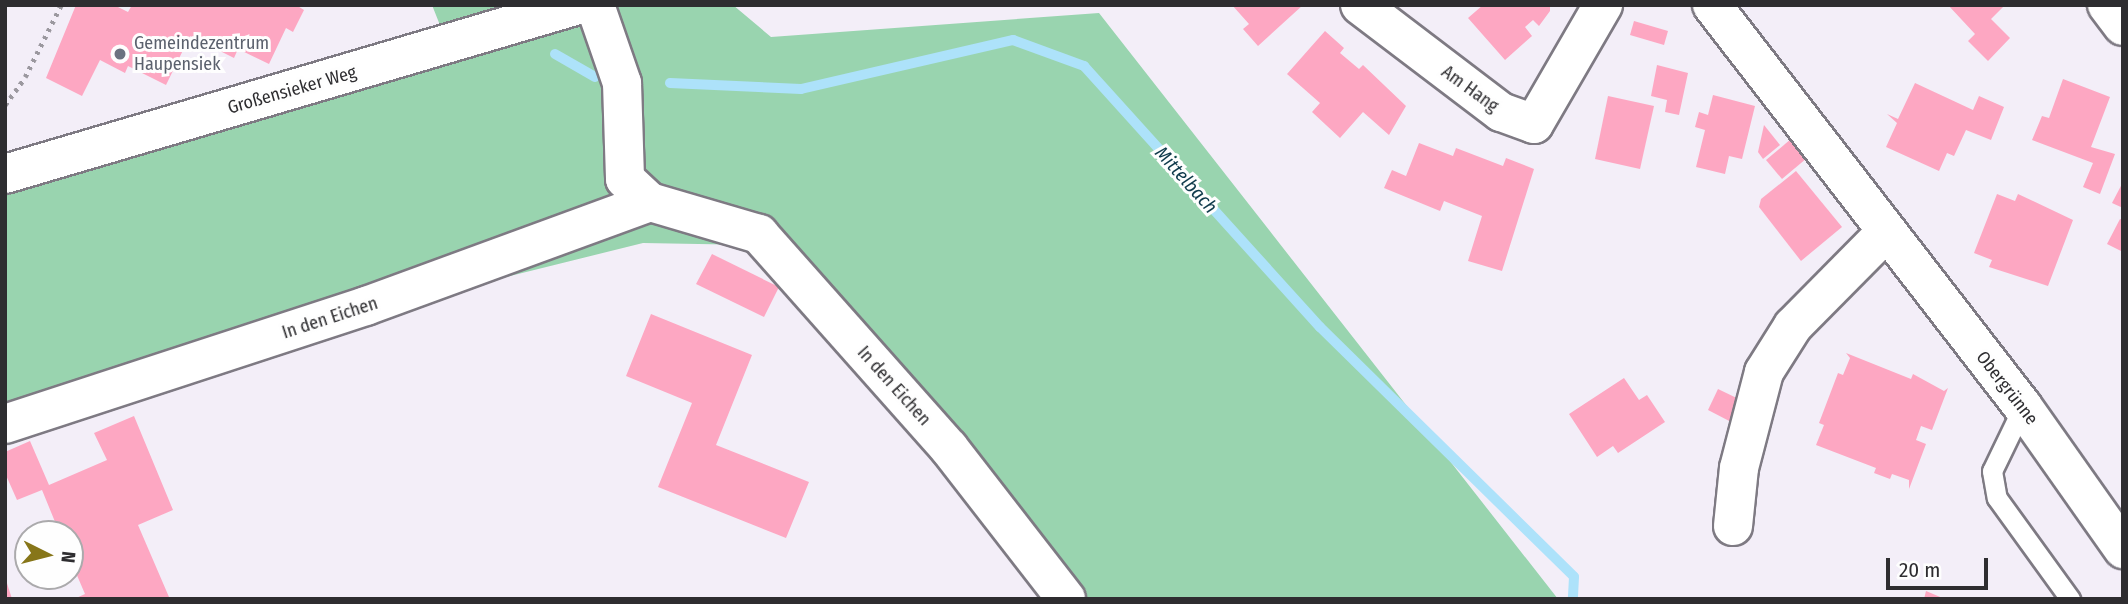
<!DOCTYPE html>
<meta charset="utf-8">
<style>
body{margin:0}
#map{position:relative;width:2128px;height:604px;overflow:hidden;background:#f3eef8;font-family:"Fira Sans Condensed",sans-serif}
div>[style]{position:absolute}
.green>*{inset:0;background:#99d4af}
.stream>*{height:10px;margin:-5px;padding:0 5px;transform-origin:5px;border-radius:5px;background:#ade2fa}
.building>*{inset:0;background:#fda7c2}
.path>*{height:4.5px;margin-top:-2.25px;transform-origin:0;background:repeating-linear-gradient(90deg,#9b989f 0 3.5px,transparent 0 8.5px)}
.roads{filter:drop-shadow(2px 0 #7e7a83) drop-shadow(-2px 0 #7e7a83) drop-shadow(0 2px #7e7a83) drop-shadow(0 -2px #7e7a83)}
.lane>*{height:19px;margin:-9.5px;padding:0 9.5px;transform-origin:9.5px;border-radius:9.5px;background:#fff}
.street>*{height:38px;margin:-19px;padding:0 19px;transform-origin:19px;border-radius:19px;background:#fff}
.secondary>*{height:38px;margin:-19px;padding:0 19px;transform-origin:19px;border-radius:19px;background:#fff}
.dots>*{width:19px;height:19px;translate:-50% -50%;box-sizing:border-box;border:4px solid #fefefe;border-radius:50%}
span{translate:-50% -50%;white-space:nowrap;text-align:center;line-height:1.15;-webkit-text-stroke:6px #fefefe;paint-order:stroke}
.worship-label{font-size:18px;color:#5b616d}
.left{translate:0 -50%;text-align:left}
.street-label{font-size:18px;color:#2e2d30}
.water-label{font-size:19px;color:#0f3a4b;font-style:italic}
.frame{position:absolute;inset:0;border:7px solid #2e2d30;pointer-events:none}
.north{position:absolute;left:14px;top:520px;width:70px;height:70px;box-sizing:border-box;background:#fefefe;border:2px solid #abaaac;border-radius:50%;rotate:96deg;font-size:19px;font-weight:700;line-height:28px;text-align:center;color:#2e2d30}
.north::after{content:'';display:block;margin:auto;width:24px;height:32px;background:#877619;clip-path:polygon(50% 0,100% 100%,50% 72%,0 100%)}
.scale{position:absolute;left:1886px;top:558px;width:102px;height:32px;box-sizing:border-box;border:4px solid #2e2d30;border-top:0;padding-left:9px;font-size:21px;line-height:24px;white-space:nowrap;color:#2e2d30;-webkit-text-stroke:5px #fefefe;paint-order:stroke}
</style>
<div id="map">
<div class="green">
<div style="clip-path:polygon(432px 5px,733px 5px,771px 37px,1099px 13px,1558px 599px,1053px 599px,754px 245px,643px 243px,369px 311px,5px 444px,5px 186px,451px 53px)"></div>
</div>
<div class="stream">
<div style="left:555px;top:54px;width:46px;rotate:29.9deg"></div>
<div style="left:670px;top:83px;width:131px;rotate:2.6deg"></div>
<div style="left:801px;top:89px;width:218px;rotate:-13deg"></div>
<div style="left:1013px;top:40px;width:76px;rotate:20.1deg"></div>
<div style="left:1084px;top:66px;width:352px;rotate:47.9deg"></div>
<div style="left:1320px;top:327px;width:356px;rotate:44.5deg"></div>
<div style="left:1574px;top:577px;width:22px;rotate:93deg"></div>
</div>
<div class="building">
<div style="clip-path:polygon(76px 5px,114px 5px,128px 12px,132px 5px,296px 5px,304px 10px,293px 32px,286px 28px,269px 64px,238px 49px,234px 58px,190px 36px,166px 85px,128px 66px,125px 73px,100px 60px,82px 96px,46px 78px)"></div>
<div style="clip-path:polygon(1232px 5px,1303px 5px,1258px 46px,1243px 29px,1249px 24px)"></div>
<div style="clip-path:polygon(1483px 5px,1550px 5px,1550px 11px,1539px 26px,1533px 20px,1525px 27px,1532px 36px,1505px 60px,1468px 18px)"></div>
<div style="clip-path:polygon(1948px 5px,2005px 5px,1991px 19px,2010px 38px,1988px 61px,1968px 41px,1975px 34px)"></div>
<div style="clip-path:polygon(1634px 21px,1668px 31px,1664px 45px,1630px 35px)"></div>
<div style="clip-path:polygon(1325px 31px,1344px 48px,1340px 53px,1359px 69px,1363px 65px,1406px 106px,1389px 135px,1363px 112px,1340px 138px,1312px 112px,1320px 103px,1287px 74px)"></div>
<div style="clip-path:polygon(1657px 65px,1688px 73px,1679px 115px,1665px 112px,1667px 100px,1651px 96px)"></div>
<div style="clip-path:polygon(2063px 79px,2110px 97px,2091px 147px,2115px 154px,2100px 194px,2083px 187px,2093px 163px,2032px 140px,2042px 116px,2049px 118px)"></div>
<div style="clip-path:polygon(1915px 83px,1973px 110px,1979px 96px,2004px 107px,1991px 140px,1966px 130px,1954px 156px,1947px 153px,1939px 171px,1886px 147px,1897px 123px,1887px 114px,1898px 119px)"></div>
<div style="clip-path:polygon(1713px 95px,1755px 106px,1742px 159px,1729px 156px,1725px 174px,1696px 167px,1705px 130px,1695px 127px,1699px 112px,1708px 115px)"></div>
<div style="clip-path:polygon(1608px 96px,1654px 106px,1640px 169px,1595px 159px)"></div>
<div style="clip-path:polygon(1764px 125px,1780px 145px,1763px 159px,1758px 152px)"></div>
<div style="clip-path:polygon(1791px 139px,1807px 158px,1782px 179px,1766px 160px)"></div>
<div style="clip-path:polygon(1419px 143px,1453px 156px,1456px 148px,1503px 166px,1506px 158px,1534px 169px,1502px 271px,1468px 261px,1482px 216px,1444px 201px,1440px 211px,1384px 188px,1392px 170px,1406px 176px)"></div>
<div style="clip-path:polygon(1796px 171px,1842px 227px,1801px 261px,1759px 207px,1761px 199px)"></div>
<div style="clip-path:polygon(2123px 182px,2123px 208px,2112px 203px)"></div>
<div style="clip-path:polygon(1997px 194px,2015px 201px,2018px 194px,2073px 220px,2048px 286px,1989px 267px,1992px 260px,1974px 253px)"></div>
<div style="clip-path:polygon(2120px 219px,2123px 220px,2123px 252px,2107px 244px)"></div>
<div style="clip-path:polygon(712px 254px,779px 287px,764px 317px,696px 284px)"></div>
<div style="clip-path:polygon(651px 314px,752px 355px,716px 445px,809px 482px,786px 538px,658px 487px,692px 403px,626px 376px)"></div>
<div style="clip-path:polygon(1846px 353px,1911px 379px,1913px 374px,1944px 391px,1948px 388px,1932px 430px,1921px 426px,1916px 440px,1926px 444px,1909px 489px,1909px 480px,1892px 474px,1890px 479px,1874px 473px,1876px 468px,1816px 445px,1824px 425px,1819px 423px,1838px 373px,1843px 375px,1850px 358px)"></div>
<div style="clip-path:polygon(1624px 378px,1639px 400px,1647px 395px,1665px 422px,1618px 453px,1613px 446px,1597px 457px,1569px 414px)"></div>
<div style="clip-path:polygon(1718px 389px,1747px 403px,1737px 425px,1708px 410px)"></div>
<div style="clip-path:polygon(134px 416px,173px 510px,138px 525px,169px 597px,74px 599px,85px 594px,70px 559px,70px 534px,60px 534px,42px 490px,17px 500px,5px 473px,5px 452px,30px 441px,49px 485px,107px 460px,94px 433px)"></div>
<div style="clip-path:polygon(5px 580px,6px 580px,12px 599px,5px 599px)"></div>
<div style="clip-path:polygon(1926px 591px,1945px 599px,1924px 599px)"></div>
</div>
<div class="path">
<div style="left:5px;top:105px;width:34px;rotate:-54deg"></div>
<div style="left:25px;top:77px;width:80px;rotate:-63.4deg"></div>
</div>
<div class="roads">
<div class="lane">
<div style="left:2023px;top:407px;width:71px;rotate:115.8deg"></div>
<div style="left:1992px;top:471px;width:27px;rotate:80deg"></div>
<div style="left:1997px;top:498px;width:125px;rotate:54.1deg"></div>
</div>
<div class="street">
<div style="left:595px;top:5px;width:83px;rotate:70.9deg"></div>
<div style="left:622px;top:83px;width:96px;rotate:88.2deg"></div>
<div style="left:625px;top:179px;width:34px;rotate:43deg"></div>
<div style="left:650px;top:202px;width:114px;rotate:16.4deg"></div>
<div style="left:759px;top:234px;width:286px;rotate:48.4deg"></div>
<div style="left:949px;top:448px;width:191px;rotate:52.2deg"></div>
<div style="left:1360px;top:5px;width:177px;rotate:37.2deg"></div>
<div style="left:1501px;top:112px;width:35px;rotate:20deg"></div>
<div style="left:1534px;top:124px;width:138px;rotate:-59.9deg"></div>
<div style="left:1712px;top:5px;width:508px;rotate:52.27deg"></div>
<div style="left:2023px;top:407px;width:174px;rotate:54.8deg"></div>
<div style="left:5px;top:174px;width:597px;rotate:-16.43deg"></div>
<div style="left:5px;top:424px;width:380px;rotate:-18.1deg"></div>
<div style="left:366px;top:306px;width:302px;rotate:-20.1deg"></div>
<div style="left:1733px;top:526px;width:58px;rotate:-84.1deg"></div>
<div style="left:1739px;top:468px;width:99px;rotate:-75.4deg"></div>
<div style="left:1764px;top:372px;width:54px;rotate:-57.8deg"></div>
<div style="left:1793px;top:326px;width:131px;rotate:-45.3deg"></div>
</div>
<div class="secondary">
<div style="left:2107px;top:5px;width:26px;rotate:53deg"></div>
</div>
</div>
<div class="dots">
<div style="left:120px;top:54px;background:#6b7280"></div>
</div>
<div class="worship-label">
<span class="left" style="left:134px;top:54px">Gemeindezentrum<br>Haupensiek</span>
</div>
<div class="street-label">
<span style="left:1470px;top:89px;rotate:36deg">Am Hang</span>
<span style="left:292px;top:90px;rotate:-16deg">Großensieker Weg</span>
<span style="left:330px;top:318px;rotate:-18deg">In den Eichen</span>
<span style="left:894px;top:386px;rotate:48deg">In den Eichen</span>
<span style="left:2007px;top:388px;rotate:52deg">Obergrünne</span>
</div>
<div class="water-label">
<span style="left:1186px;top:180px;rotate:48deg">Mittelbach</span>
</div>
<div class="frame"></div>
<div class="north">N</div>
<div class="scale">20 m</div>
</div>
